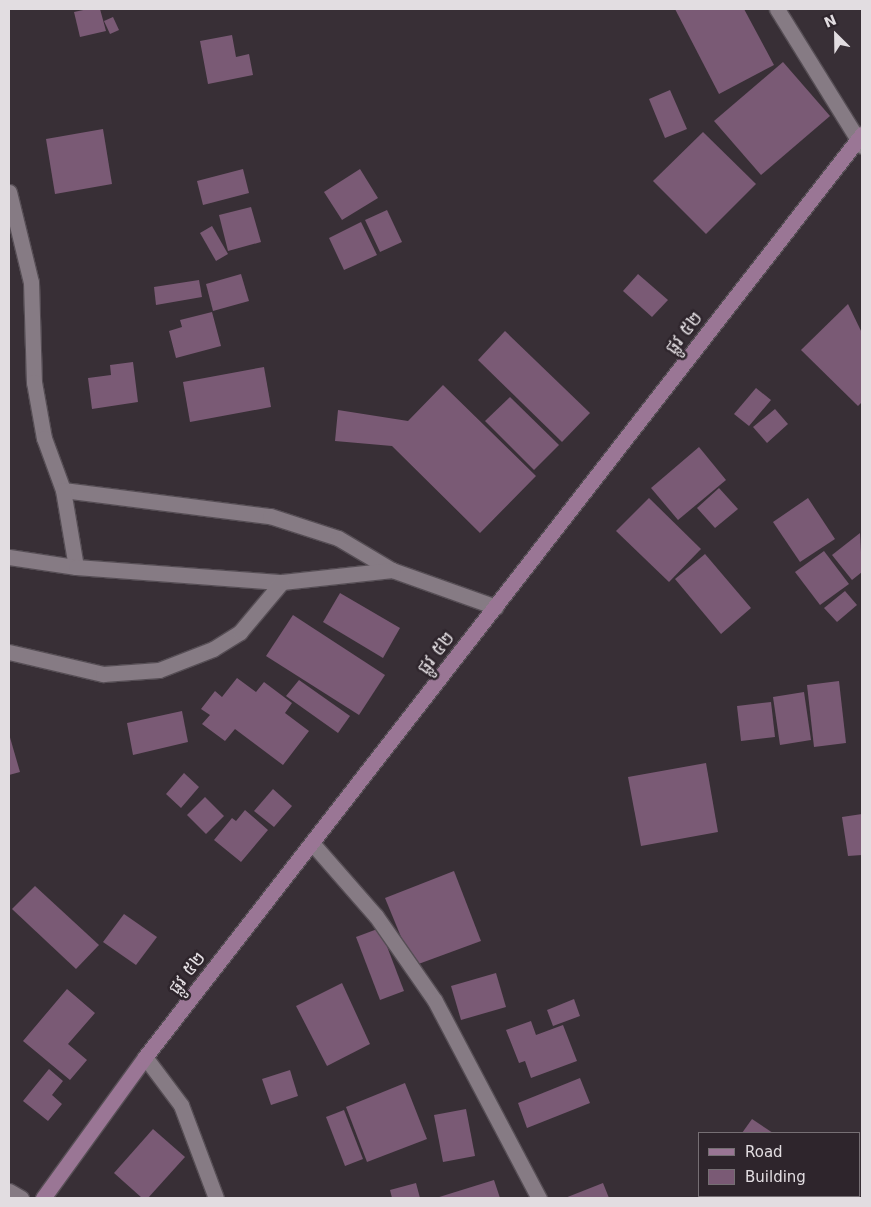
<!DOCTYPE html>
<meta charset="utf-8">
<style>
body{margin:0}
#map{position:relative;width:871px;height:1207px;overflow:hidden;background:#382f36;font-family:"DejaVu Sans","Noto Sans Khmer",sans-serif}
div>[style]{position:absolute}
.building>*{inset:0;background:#7a5a75}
.roads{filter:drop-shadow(1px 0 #564e55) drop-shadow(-1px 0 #564e55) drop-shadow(0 1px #564e55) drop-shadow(0 -1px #564e55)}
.lane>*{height:15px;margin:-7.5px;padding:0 7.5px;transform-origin:7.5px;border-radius:7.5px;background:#867b84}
.street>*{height:15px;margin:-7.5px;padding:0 7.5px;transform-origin:7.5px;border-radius:7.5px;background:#867b84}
.secondary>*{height:15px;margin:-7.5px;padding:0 7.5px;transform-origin:7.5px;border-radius:7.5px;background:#9a7695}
span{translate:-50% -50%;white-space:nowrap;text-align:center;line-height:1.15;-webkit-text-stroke:5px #2e252c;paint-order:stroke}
.street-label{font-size:18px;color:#e2dde1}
.frame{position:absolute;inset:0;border:10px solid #e2dde1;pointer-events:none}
.legend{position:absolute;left:698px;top:1132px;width:162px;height:65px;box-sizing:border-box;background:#2e252c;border:1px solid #766f74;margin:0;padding:6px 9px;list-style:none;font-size:15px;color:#e2dde1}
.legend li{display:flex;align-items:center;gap:10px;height:25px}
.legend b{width:25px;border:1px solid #766f74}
.north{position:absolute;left:811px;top:10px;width:50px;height:50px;-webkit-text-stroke:4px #2e252c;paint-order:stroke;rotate:337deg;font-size:14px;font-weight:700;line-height:20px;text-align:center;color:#e2dde1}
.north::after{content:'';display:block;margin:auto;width:18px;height:22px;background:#e2dde1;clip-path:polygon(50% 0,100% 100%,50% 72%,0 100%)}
</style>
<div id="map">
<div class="building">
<div style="clip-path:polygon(88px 9px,100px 9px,106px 31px,80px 37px,74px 12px)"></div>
<div style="clip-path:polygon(675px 9px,744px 9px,774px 65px,719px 94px)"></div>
<div style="clip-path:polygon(113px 17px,119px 30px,110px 34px,104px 21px)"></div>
<div style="clip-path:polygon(232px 35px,236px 57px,249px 54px,253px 75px,208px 84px,200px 41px)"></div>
<div style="clip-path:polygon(783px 62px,830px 116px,761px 175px,714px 121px)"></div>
<div style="clip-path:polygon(670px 90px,687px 129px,665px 138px,649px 99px)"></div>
<div style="clip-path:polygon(103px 129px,112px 184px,55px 194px,46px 139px)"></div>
<div style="clip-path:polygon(703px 132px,756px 184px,706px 234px,653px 181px)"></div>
<div style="clip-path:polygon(243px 169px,249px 193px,203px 205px,197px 181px)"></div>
<div style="clip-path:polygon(360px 169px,378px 198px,342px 220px,324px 192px)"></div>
<div style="clip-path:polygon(251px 207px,261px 242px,228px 251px,219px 215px)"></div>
<div style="clip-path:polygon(387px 210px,402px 242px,380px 252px,365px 220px)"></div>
<div style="clip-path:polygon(361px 222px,377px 255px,344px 270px,329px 238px)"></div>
<div style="clip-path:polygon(212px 226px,228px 254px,216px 261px,200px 233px)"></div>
<div style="clip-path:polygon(241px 274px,249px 301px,213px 311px,206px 284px)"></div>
<div style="clip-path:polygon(638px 274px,668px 300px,652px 317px,623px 291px)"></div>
<div style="clip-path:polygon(199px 280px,202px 297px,156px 305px,154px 287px)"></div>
<div style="clip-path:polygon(848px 304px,862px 333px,862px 402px,858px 406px,801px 350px)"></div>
<div style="clip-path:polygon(212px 312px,221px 346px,176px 358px,169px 331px,182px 327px,180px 320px)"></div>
<div style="clip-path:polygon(505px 331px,590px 413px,562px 442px,478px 360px)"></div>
<div style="clip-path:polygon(133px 362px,138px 402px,92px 409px,88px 378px,111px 375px,110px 365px)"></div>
<div style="clip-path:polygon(264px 367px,271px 407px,190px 422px,183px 382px)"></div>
<div style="clip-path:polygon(443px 385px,536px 476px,480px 533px,392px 446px,335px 441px,338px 410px,408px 421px)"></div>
<div style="clip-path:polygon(756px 388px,771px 400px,749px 426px,734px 414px)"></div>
<div style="clip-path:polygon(510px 397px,559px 445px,534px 470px,485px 421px)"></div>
<div style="clip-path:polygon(775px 409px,788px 424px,767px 443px,753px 427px)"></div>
<div style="clip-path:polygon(699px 447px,726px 480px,678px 520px,651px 488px)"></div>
<div style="clip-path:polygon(719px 488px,738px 509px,715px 528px,697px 508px)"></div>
<div style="clip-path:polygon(649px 498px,701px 549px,669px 582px,616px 531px)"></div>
<div style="clip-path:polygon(808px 498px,835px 539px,800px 562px,773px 522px)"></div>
<div style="clip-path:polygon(860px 533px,862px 572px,852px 580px,832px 555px)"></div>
<div style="clip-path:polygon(824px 551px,849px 584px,820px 605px,795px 572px)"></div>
<div style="clip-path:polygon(705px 554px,751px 608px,721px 634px,675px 579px)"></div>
<div style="clip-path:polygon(845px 591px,857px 605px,837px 622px,824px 608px)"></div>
<div style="clip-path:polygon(340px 593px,400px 628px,383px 658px,323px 622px)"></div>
<div style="clip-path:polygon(293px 615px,385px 675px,359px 715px,266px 656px)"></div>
<div style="clip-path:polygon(237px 678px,256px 692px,264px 682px,292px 703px,285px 713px,309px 731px,283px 765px,235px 729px,225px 741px,202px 724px,210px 715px,201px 709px,215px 691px,222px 697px)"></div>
<div style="clip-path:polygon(299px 680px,350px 716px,338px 733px,286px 696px)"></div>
<div style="clip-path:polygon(839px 681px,846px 743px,814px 747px,807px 685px)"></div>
<div style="clip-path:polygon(804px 692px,811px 740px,780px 745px,773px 697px)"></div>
<div style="clip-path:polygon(771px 702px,775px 737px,741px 741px,737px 706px)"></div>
<div style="clip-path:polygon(182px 711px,188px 742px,133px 755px,127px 723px)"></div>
<div style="clip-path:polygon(9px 734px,20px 772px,9px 775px)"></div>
<div style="clip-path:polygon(706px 763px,718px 832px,641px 846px,628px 777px)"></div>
<div style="clip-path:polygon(184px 773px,199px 787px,181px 808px,166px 794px)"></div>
<div style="clip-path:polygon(273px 789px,292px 806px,274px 827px,254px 811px)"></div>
<div style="clip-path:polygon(205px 797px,224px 816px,206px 834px,187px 815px)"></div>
<div style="clip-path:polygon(245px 810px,268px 830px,241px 862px,214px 840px,232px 818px,236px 821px)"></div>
<div style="clip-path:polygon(862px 814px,862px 855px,848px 856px,842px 817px)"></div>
<div style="clip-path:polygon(454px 871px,481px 941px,413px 966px,385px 898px)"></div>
<div style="clip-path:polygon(35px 886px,99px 945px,76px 969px,12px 909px)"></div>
<div style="clip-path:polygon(124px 914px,157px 937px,136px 965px,103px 942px)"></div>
<div style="clip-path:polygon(380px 928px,404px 991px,380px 1000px,356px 937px)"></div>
<div style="clip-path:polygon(496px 973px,506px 1007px,461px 1020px,451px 986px)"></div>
<div style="clip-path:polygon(342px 983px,370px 1044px,327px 1066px,296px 1006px)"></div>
<div style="clip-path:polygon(67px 989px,95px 1013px,68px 1044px,87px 1060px,70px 1080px,23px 1041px)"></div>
<div style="clip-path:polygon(574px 999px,580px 1016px,553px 1026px,547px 1010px)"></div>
<div style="clip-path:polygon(531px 1021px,536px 1035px,563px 1025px,577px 1061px,531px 1078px,525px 1061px,519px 1063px,506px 1030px)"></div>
<div style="clip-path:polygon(49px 1069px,63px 1081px,52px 1095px,62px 1104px,48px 1121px,23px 1101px)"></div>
<div style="clip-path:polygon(290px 1070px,298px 1096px,271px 1105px,262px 1079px)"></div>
<div style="clip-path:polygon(580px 1078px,590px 1103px,527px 1128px,518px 1103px)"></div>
<div style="clip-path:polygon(405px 1083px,427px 1139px,367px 1162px,346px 1107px)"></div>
<div style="clip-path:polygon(466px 1109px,475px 1156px,443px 1162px,434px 1115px)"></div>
<div style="clip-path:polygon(344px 1110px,363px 1159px,345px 1166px,326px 1117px)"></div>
<div style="clip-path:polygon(752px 1119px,773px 1133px,742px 1133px)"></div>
<div style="clip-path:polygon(153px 1129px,185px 1157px,148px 1198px,142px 1198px,114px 1173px)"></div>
<div style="clip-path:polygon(494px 1180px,500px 1198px,436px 1198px)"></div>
<div style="clip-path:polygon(416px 1183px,420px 1198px,392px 1198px,390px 1190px)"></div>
<div style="clip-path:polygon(603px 1183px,609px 1198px,565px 1198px)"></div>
<div style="clip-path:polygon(737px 1196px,815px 1196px,735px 1198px)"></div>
</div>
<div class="roads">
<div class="lane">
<div style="left:9px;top:192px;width:93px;rotate:76.3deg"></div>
<div style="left:31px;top:282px;width:100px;rotate:88.3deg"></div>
<div style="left:34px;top:382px;width:57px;rotate:79.9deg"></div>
<div style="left:44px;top:438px;width:55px;rotate:69.9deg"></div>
<div style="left:63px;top:490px;width:209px;rotate:7.2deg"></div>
<div style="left:270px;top:516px;width:71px;rotate:17.9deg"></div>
<div style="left:338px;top:538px;width:63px;rotate:30.7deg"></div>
<div style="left:392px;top:570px;width:110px;rotate:19.6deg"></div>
<div style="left:63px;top:490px;width:78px;rotate:80.4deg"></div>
<div style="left:9px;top:557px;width:68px;rotate:8.5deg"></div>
<div style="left:76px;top:567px;width:207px;rotate:4.2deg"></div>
<div style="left:282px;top:582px;width:111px;rotate:-6.2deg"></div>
<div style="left:9px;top:652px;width:97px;rotate:13.2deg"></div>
<div style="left:103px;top:674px;width:56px;rotate:-4.1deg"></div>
<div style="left:159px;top:670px;width:58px;rotate:-21.3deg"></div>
<div style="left:213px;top:649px;width:32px;rotate:-32deg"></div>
<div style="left:240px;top:632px;width:65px;rotate:-50deg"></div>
</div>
<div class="street">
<div style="left:777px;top:9px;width:161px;rotate:58.2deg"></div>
<div style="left:312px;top:843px;width:97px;rotate:48.8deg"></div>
<div style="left:376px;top:916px;width:103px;rotate:55.2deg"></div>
<div style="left:435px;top:1001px;width:223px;rotate:62.2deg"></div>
<div style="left:145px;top:1057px;width:60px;rotate:53.1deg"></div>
<div style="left:181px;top:1105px;width:99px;rotate:69.4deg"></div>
<div style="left:9px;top:1191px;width:14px;rotate:30deg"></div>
</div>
<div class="secondary">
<div style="left:43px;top:1198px;width:174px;rotate:-54.1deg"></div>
<div style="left:145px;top:1057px;width:1169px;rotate:-52.16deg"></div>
</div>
</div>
<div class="street-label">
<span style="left:684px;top:333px;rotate:-52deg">ផ្លូវ ៥២</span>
<span style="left:436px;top:653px;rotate:-52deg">ផ្លូវ ៥២</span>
<span style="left:187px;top:973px;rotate:-52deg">ផ្លូវ ៥២</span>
</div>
<div class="frame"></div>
<ul class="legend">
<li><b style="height:6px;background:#9a7695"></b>Road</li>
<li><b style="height:14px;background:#7a5a75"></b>Building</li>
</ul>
<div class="north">N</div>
</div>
